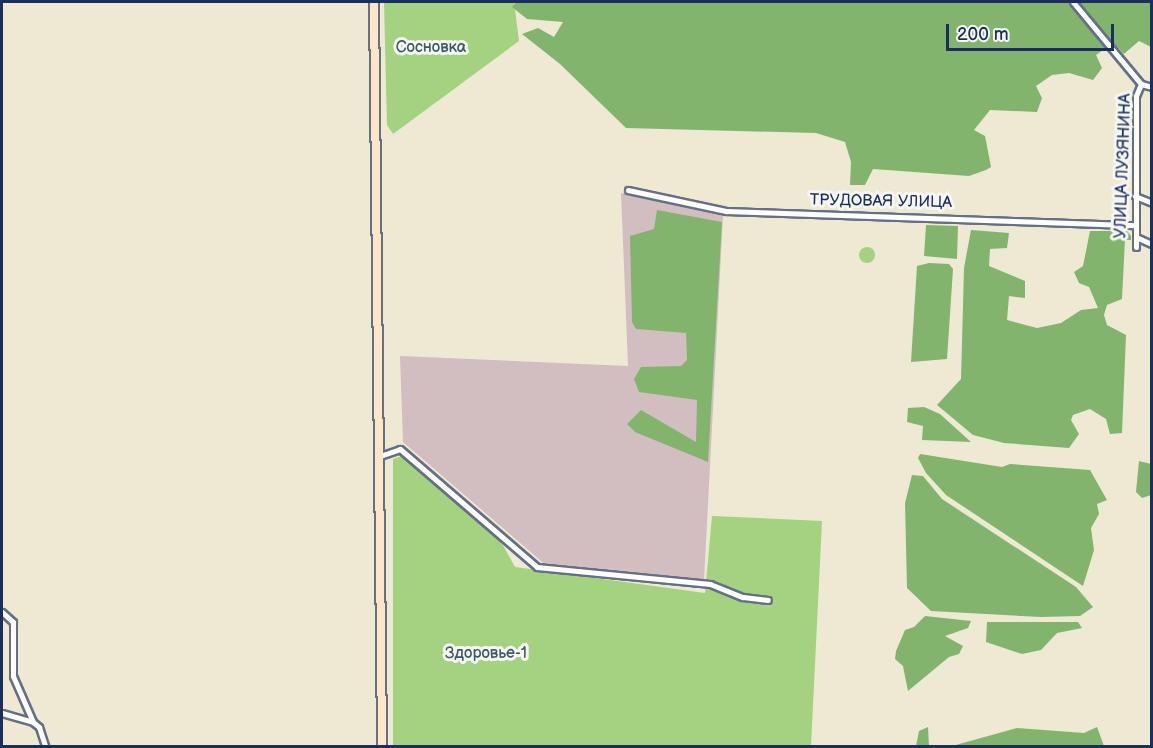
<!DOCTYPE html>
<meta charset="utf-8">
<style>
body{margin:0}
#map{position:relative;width:1153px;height:748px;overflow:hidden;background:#eee9d2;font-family:"Balsamiq Sans",sans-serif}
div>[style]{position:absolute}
.industrial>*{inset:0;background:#d2bec1}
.green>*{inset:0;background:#a4d280}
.round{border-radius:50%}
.forest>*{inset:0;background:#83b46e}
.roads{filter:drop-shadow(2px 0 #657087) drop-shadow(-2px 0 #657087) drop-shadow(0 2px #657087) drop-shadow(0 -2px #657087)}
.minor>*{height:5px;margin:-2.5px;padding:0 2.5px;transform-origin:2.5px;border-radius:2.5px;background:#fff}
.secondary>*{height:8px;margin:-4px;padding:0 4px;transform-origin:4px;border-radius:4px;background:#fde5c5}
span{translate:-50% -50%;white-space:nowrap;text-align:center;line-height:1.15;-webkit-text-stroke:6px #f6f6f2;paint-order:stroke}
.park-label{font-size:16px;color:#3d5866}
.street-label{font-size:16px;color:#1b2f5e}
.frame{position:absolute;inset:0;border:3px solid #1b2f5e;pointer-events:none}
.scale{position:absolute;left:946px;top:24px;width:168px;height:27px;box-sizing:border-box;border:3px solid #1b2f5e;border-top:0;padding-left:8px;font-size:18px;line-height:21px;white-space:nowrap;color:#1b2f5e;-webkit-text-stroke:4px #f6f6f2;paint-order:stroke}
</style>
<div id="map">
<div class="industrial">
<div style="clip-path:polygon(621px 193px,723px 216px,704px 581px,548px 567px,403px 442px,400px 356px,628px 366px)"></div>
</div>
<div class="green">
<div style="clip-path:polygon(384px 2px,514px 2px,519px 41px,393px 134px,387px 125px)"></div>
<div class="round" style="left:859px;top:247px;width:16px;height:16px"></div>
<div style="clip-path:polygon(402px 456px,499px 538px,515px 567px,705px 593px,712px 516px,822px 521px,811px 746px,393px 746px,393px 459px)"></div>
</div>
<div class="forest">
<div style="clip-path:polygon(516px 2px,1151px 2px,1151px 47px,1139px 41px,1124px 54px,1113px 43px,1096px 55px,1102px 68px,1093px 80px,1069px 73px,1052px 75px,1036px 86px,1042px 98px,1037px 112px,990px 110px,974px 130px,985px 136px,991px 167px,986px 170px,969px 176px,873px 169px,865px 185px,850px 185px,851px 162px,845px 142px,816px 133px,626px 128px,560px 64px,522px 34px,538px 28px,554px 37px,563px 22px,527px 19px,512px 7px)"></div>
<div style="clip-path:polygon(657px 210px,722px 222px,708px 462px,635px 432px,627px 424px,641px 410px,696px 442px,697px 400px,639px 392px,634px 379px,641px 367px,681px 366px,687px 360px,686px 333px,636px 329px,632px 322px,630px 236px,654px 229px)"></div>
<div style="clip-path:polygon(926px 225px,958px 226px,957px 259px,924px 256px)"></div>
<div style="clip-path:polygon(971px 230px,1009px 233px,1007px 248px,990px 249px,989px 266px,1025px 281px,1025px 298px,1009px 296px,1007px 320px,1037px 328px,1061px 323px,1081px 310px,1098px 308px,1089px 287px,1079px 283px,1074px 272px,1083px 266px,1090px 231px,1127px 231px,1131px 236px,1131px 240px,1125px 240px,1122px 299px,1107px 305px,1104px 315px,1107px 325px,1126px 335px,1122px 433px,1110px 434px,1106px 419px,1090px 409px,1073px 415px,1071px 420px,1079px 434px,1069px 448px,1004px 443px,973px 435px,937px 405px,961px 379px,964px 268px)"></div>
<div style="clip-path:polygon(929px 263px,949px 264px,953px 269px,947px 359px,911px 362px,917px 266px)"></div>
<div style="clip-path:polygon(924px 407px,940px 414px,971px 442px,922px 440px,923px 426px,907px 422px,908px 408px)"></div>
<div style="clip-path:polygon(920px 454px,1002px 467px,1010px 464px,1090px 470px,1107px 500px,1097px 504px,1099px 514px,1091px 528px,1094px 550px,1083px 586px,946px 495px,926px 473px,918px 458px)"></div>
<div style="clip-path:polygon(1139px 461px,1151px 464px,1151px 495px,1142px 498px,1136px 492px)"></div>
<div style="clip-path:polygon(912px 475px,923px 476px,942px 499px,1076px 587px,1093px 607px,1080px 616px,1041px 617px,931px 611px,907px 588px,905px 503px)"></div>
<div style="clip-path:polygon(925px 616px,971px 621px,968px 628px,945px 636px,963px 646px,959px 654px,949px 657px,908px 691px,903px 666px,895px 659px,896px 651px,905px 630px,914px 627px)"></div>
<div style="clip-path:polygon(987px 622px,1078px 622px,1082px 628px,1057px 633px,1041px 650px,1022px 654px,986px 642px)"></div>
<div style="clip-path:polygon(928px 727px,929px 746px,916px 746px,919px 731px)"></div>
<div style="clip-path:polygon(1097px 727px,1104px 746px,952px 746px,1017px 728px,1084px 733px)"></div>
</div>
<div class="roads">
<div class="minor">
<div style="left:1073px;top:2px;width:107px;rotate:50.3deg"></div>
<div style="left:1141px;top:84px;width:13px;rotate:113deg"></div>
<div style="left:1136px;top:96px;width:151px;rotate:90deg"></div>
<div style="left:1141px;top:84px;width:11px;rotate:15deg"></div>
<div style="left:628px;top:190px;width:100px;rotate:12.1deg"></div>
<div style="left:726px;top:211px;width:410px;rotate:2deg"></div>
<div style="left:1135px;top:196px;width:18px;rotate:22deg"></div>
<div style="left:1136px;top:237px;width:17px;rotate:24deg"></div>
<div style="left:380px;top:456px;width:21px;rotate:-19deg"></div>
<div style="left:400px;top:449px;width:181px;rotate:40.7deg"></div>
<div style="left:537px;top:567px;width:174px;rotate:5.6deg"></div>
<div style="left:710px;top:584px;width:35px;rotate:22deg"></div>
<div style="left:743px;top:597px;width:25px;rotate:7deg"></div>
<div style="left:2px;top:612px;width:15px;rotate:42deg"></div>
<div style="left:13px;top:622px;width:54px;rotate:90deg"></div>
<div style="left:13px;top:676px;width:50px;rotate:66.5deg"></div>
<div style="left:2px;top:713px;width:32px;rotate:16deg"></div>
<div style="left:33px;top:722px;width:8px;rotate:40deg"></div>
<div style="left:39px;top:727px;width:20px;rotate:72deg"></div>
</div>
<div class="secondary">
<div style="left:374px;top:2px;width:744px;rotate:89.38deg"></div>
</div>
</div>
<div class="park-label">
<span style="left:431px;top:48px">Сосновка</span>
<span style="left:486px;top:654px">Здоровье-1</span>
</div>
<div class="street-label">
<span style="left:1124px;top:166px;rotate:-88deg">УЛИЦА ЛУЗЯНИНА</span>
<span style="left:881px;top:202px;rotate:1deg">ТРУДОВАЯ УЛИЦА</span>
</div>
<div class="frame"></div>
<div class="scale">200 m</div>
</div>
